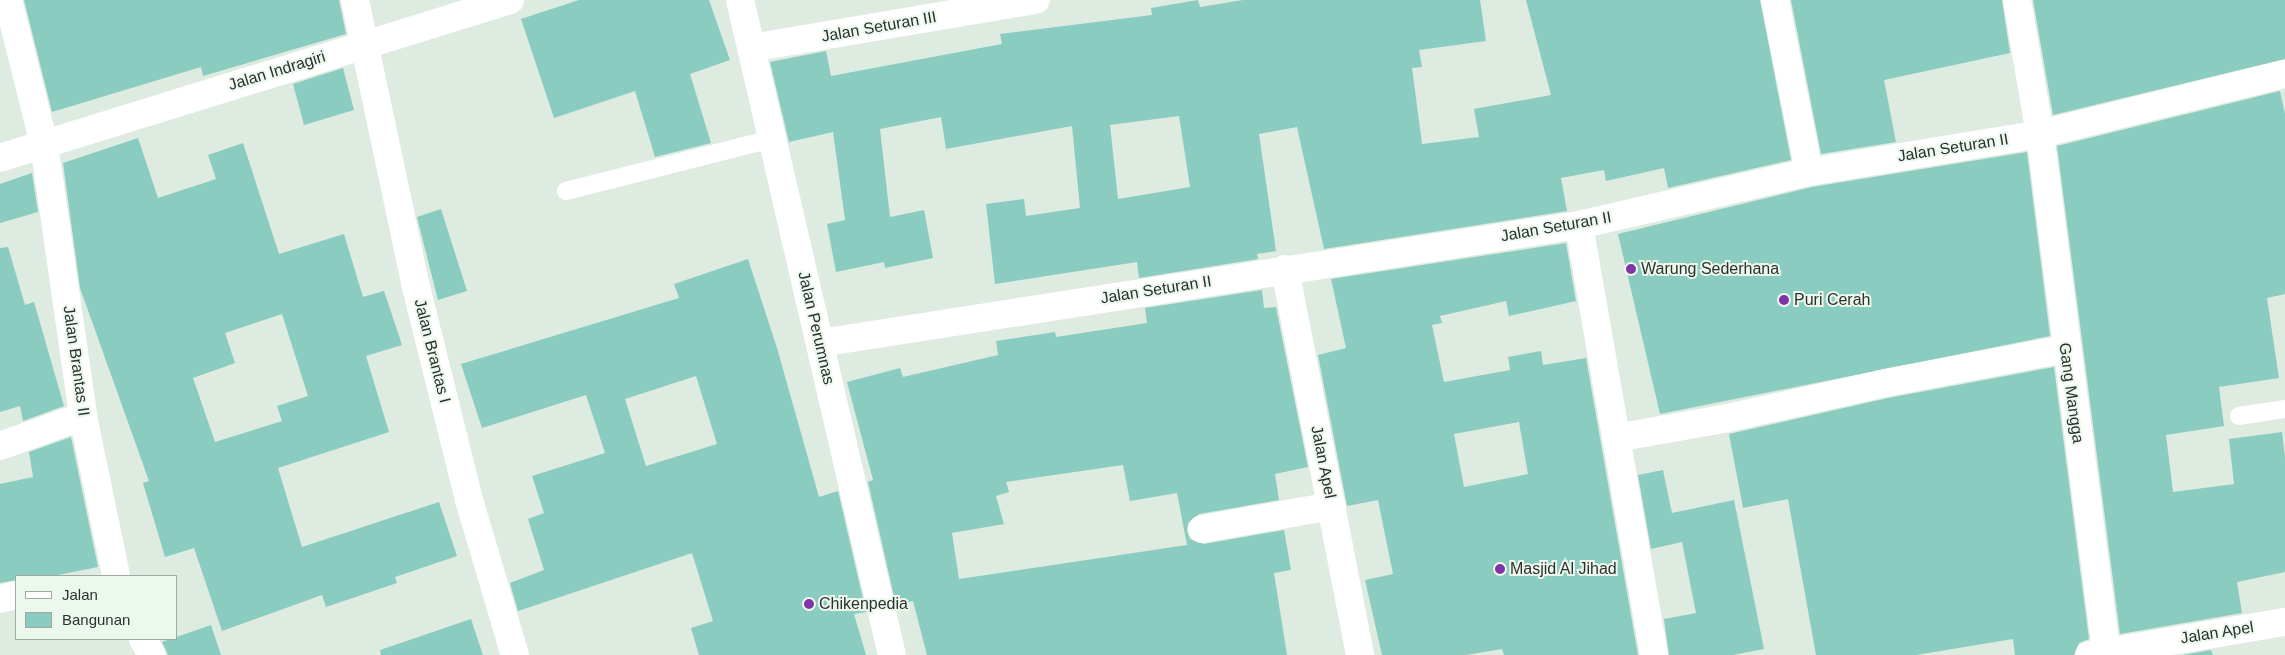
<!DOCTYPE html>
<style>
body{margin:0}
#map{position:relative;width:2285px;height:655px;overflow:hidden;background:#deebe0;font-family:Helvetica,sans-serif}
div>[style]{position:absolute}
.building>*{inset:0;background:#8accbf}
.service>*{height:18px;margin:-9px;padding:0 9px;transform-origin:9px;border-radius:9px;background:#fff}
.minor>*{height:28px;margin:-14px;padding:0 14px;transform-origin:14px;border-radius:14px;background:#fff}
.secondary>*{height:28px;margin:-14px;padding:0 14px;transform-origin:14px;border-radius:14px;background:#fff}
.dots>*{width:14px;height:14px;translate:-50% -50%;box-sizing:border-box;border:2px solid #ecf8ed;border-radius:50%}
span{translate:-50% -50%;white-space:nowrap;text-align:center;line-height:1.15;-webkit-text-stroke:4px #ecf8ed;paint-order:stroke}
.street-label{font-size:16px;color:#2d312d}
.poi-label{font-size:16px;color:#2d312d}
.left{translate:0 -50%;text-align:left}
.legend{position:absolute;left:15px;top:575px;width:162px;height:65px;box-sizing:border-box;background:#ecf8ed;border:1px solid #a0a8a0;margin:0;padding:6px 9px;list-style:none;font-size:15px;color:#2d312d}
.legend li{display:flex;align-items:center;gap:10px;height:25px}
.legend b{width:25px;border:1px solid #a0a8a0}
</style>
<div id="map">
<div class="building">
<div style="clip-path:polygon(24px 0,339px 0,346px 34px,203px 76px,201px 67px,52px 112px)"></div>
<div style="clip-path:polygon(579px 0,709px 0,730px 60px,690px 74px,711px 143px,655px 157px,635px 91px,554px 118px,521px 19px)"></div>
<div style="clip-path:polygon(evenodd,1198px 0,1200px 7px,1243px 0,1480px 0,1486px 41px,1419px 50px,1422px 67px,1412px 68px,1422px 144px,1479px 137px,1474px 109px,1551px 95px,1526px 0,1760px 0,1791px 160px,1668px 188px,1664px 168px,1606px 181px,1604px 170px,1561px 178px,1567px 211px,1324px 249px,1297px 127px,1259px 134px,1276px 251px,1257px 254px,1258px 259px,1139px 278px,1137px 262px,995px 284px,986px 204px,1024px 199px,1026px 216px,1080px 208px,1072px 126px,946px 149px,941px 117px,880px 129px,890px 217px,924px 210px,933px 258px,885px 268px,884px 262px,836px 272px,827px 224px,845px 220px,833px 132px,789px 142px,770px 62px,826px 51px,831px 76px,1002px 44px,1000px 34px,1152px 15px,1151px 8px,1198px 0,1179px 116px,1190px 187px,1118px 199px,1110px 125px,1179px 116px)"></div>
<div style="clip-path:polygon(1791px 0,2002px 0,2010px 53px,1884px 80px,1896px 142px,1821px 154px)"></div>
<div style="clip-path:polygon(2033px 0,2285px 0,2285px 59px,2053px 115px)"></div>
<div style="clip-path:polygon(343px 68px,354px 110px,304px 125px,293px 84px)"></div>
<div style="clip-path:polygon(2280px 91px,2285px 114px,2285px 294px,2267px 298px,2279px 378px,2219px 387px,2224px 426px,2166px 435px,2173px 492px,2234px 484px,2229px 439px,2282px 432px,2285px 457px,2285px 572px,2237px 582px,2242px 613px,2120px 634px,2057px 146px)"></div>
<div style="clip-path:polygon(evenodd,138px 138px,158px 198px,216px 179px,208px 155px,243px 143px,279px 254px,344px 234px,363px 297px,384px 291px,402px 345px,366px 356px,389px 432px,278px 468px,302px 547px,439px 502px,457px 556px,395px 577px,397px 583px,326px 607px,322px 595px,222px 631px,194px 548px,165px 557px,143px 483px,149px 481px,80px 288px,63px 163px,138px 138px,282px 314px,308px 396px,277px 406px,282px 421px,215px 442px,193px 378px,235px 363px,225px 333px,282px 314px)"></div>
<div style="clip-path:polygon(2027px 152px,2050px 336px,1660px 414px,1618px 234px,1812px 187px)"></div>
<div style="clip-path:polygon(32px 173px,38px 212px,0 223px,0 184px)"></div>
<div style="clip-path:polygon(441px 209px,467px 291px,438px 300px,417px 217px)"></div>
<div style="clip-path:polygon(evenodd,1566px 243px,1576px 301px,1509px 316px,1506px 301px,1440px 316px,1442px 323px,1432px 325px,1444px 382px,1510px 370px,1508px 357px,1541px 351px,1543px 365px,1586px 358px,1638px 655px,1504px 655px,1502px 649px,1466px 655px,1382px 655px,1365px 580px,1393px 574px,1378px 500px,1347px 506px,1318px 355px,1346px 348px,1331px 279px,1566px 243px,1519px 422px,1528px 474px,1464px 487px,1454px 434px,1519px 422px)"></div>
<div style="clip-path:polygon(8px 247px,25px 305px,34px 302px,64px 406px,23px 421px,20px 406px,0 412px,0 248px)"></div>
<div style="clip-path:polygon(evenodd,748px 259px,777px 348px,819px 497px,838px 491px,866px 612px,854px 614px,866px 655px,699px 655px,691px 628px,713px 621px,692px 553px,518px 611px,510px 583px,544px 570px,528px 519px,544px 513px,532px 476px,605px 453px,586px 395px,482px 428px,461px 364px,679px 298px,674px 284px,748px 259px,696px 376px,717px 444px,646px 466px,625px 399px,696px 376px)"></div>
<div style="clip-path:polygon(evenodd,1262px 290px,1264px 308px,1276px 307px,1308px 467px,1275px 474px,1279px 500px,1199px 514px,1188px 523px,1187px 531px,1190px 539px,1204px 544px,1284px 530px,1291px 570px,1274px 573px,1287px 655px,927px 655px,913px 601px,896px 605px,868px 482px,873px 480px,847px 382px,900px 368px,903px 377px,998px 355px,996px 341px,1055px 332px,1056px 337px,1147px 323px,1145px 308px,1262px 290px,1123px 465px,1130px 501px,1177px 493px,1187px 545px,959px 579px,952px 533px,1004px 524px,996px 496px,1009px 492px,1006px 482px,1123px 465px)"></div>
<div style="clip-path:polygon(2054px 367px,2089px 639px,2079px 643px,2074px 655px,2015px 655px,2013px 639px,1916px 655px,1816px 655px,1788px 499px,1743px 508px,1729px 434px,1888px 398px)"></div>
<div style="clip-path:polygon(71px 437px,98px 567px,53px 576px,16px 576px,16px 580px,0 583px,0 484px,33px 477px,29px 452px)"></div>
<div style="clip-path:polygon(1663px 470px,1672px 513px,1734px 500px,1764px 649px,1733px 655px,1669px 655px,1664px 619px,1696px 613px,1682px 542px,1651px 549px,1638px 475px)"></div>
<div style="clip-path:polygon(471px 619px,483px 655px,381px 655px,380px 650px)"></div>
<div style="clip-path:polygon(211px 625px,221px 655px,168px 655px,162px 642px)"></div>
<div style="clip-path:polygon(2211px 650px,2213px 655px,2183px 655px)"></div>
</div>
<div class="service">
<div style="left:566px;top:191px;width:212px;rotate:-14.2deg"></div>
<div style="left:2239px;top:416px;width:47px;rotate:-8.7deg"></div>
</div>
<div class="minor">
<div style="left:8px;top:0;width:148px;rotate:76deg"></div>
<div style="left:44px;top:144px;width:275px;rotate:81.8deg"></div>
<div style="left:83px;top:416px;width:163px;rotate:78.3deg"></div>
<div style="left:355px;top:0;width:289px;rotate:78deg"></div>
<div style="left:415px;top:283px;width:224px;rotate:76deg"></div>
<div style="left:469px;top:500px;width:162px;rotate:73.5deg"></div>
<div style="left:1775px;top:0;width:175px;rotate:78.8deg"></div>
<div style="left:2017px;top:0;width:136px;rotate:80.3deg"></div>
<div style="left:2040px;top:134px;width:521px;rotate:82.72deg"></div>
<div style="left:751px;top:48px;width:289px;rotate:-9.6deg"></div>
<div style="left:0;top:158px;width:534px;rotate:-17.21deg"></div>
<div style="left:1579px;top:225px;width:436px;rotate:80.1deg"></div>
<div style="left:1285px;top:269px;width:393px;rotate:79deg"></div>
<div style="left:820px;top:343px;width:768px;rotate:-8.84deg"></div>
<div style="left:1579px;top:225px;width:236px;rotate:-13deg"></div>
<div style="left:1809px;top:172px;width:234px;rotate:-9.3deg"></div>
<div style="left:2040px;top:134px;width:252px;rotate:-13.8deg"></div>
<div style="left:1616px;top:438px;width:109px;rotate:-10.1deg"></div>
<div style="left:1723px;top:419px;width:166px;rotate:-12.5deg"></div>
<div style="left:1885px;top:383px;width:183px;rotate:-10.7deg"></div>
<div style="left:0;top:446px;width:88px;rotate:-19.9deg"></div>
<div style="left:1202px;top:529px;width:132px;rotate:-10deg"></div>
<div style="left:0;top:599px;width:16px;rotate:-14deg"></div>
<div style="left:143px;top:639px;width:18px;rotate:61deg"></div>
<div style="left:2089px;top:655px;width:199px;rotate:-9.6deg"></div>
</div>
<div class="secondary">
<div style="left:740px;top:0;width:672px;rotate:76.94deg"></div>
</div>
<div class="dots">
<div style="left:1631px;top:269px;background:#7f35a7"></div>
<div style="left:1784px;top:300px;background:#7f35a7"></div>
<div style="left:1500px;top:569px;background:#7f35a7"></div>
<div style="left:809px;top:604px;background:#7f35a7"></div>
</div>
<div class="street-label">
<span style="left:879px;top:27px;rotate:-10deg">Jalan Seturan III</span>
<span style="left:277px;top:71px;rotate:-17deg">Jalan Indragiri</span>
<span style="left:1953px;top:148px;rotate:-9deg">Jalan Seturan II</span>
<span style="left:1556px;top:227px;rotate:-10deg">Jalan Seturan II</span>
<span style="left:1156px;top:290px;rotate:-9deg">Jalan Seturan II</span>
<span style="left:816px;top:328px;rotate:77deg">Jalan Perumnas</span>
<span style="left:432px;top:351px;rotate:76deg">Jalan Brantas I</span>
<span style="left:76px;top:361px;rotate:82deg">Jalan Brantas II</span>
<span style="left:2071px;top:393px;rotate:82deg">Gang Mangga</span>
<span style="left:1323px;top:462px;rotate:79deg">Jalan Apel</span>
<span style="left:2217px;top:633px;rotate:-9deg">Jalan Apel</span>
</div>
<div class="poi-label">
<span class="left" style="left:1641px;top:269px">Warung Sederhana</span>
<span class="left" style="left:1794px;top:300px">Puri Cerah</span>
<span class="left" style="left:1510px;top:569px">Masjid Al Jihad</span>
<span class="left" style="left:819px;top:604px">Chikenpedia</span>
</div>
<ul class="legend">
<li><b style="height:6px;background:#fff"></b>Jalan</li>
<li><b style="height:14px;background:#8accbf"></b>Bangunan</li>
</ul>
</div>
